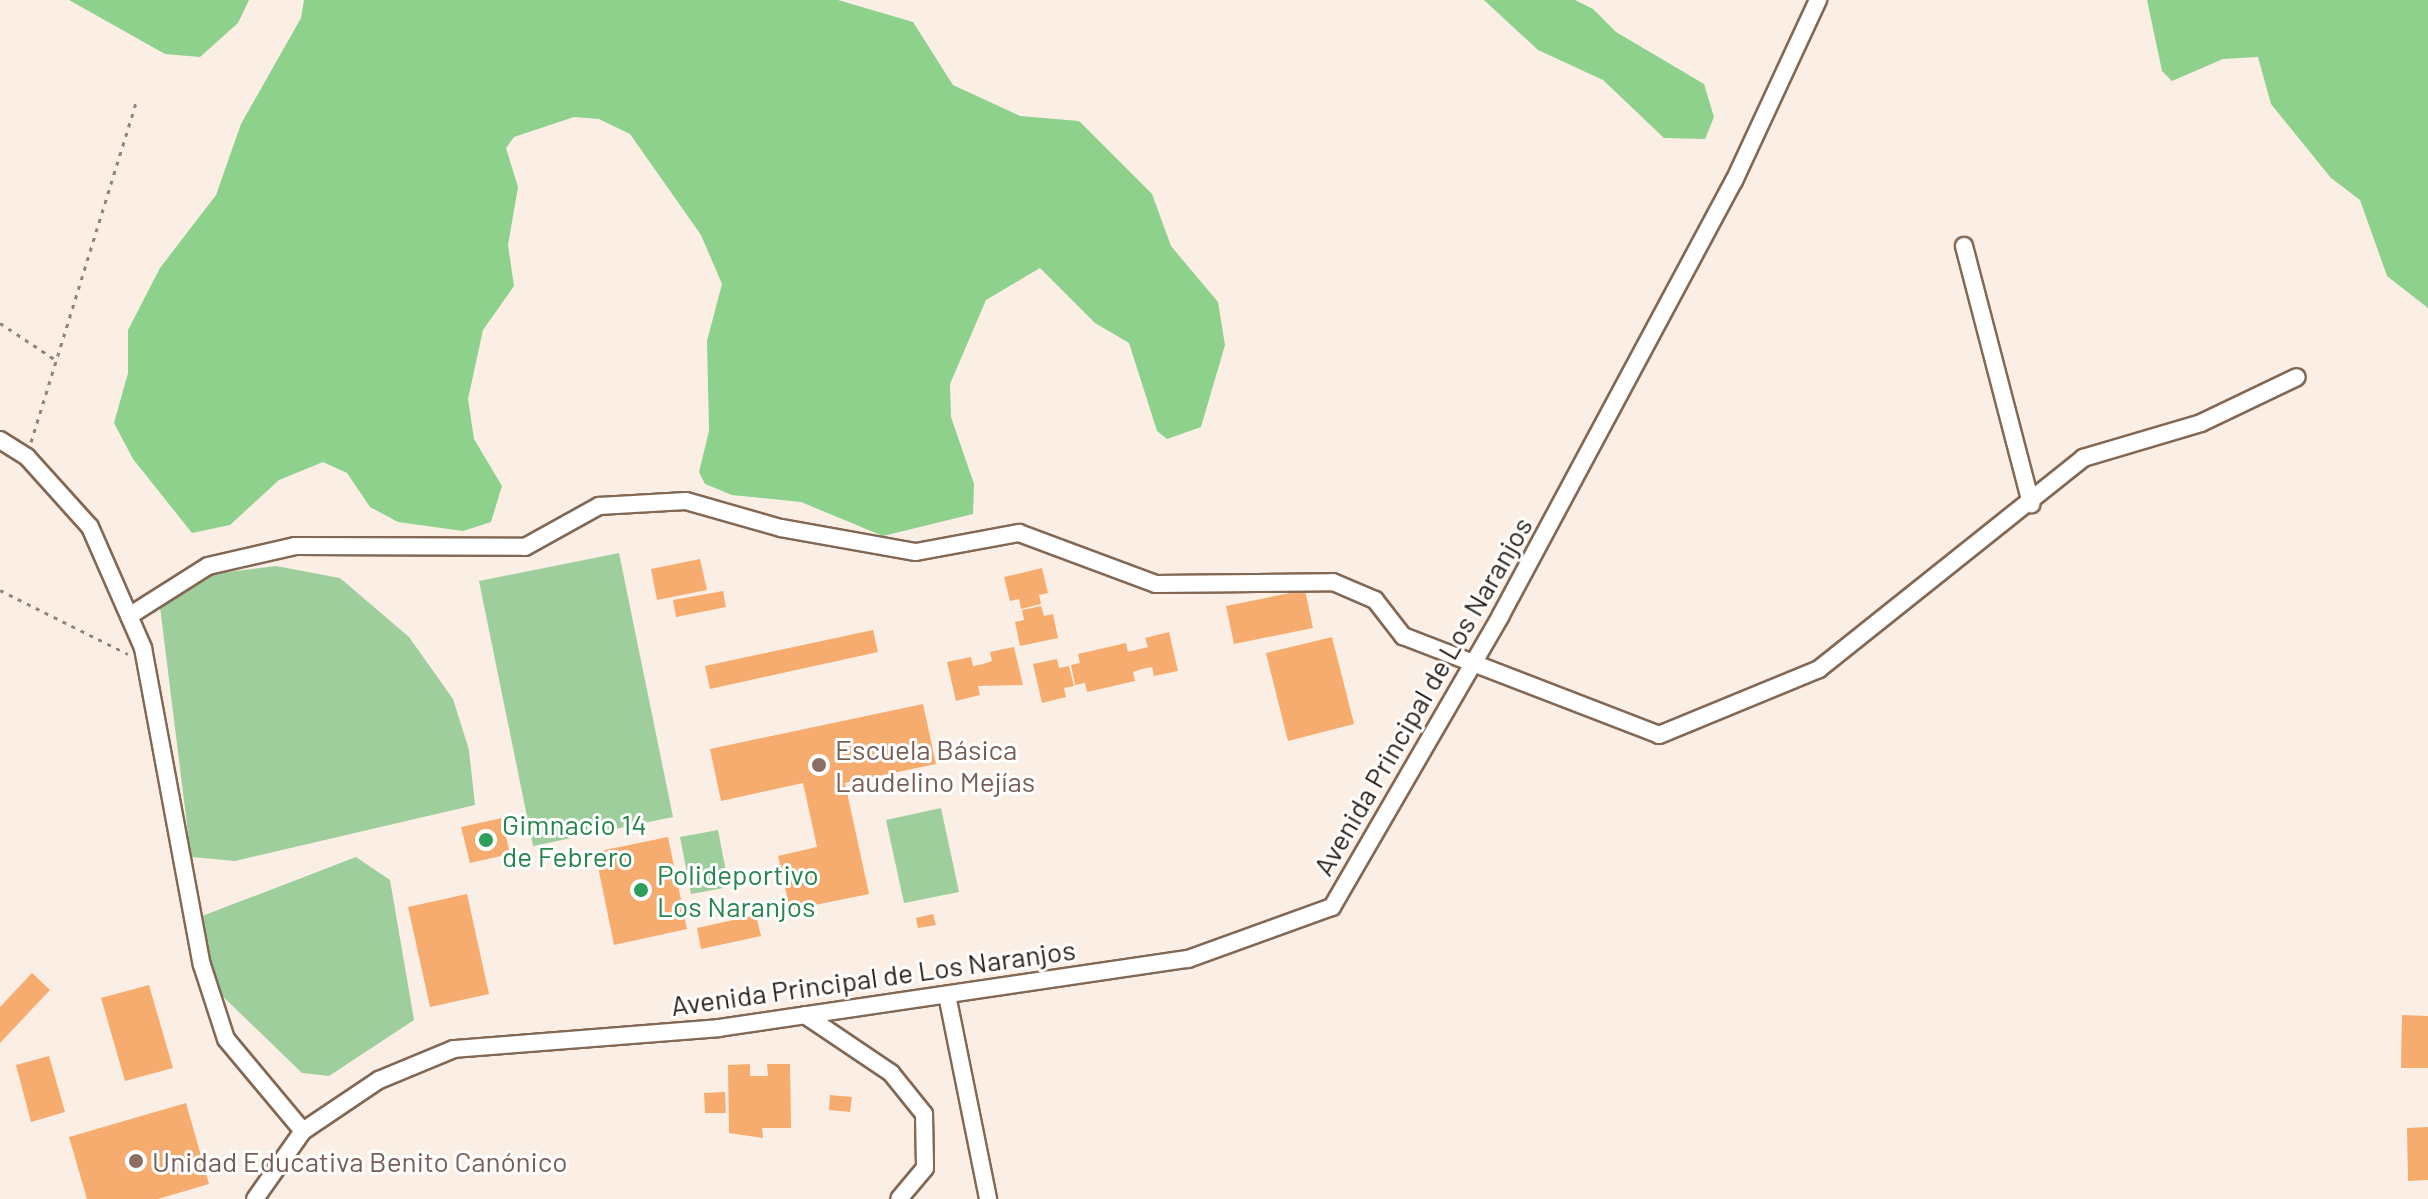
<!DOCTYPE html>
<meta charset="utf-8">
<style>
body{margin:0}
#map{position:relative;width:2428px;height:1199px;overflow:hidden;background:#fbefe5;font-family:Barlow,sans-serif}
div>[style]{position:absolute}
.green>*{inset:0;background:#9fce9d}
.forest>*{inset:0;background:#8dd18c}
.building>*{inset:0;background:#f7ac6f}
.path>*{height:3px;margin-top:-1.5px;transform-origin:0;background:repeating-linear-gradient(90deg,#90847b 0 4px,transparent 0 10px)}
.roads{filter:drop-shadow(2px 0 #836854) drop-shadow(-2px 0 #836854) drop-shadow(0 2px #836854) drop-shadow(0 -2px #836854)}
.minor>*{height:16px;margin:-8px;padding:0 8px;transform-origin:8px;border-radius:8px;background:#fff}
.dots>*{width:22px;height:22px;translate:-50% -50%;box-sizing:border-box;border:4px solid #fff;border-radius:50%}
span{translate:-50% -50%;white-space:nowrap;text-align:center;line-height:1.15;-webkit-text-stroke:6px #fff;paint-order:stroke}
.street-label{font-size:28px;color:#2d2219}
.education-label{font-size:28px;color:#785e54}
.left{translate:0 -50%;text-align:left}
.leisure-label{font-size:28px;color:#27864d}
</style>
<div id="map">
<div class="green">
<div style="clip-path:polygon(619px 553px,673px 817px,533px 846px,479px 581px)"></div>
<div style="clip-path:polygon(276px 566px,340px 578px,409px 637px,453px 699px,469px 750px,475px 805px,235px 861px,191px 857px,160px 607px,202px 575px)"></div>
<div style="clip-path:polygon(941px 808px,959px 892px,904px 903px,886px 820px)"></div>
<div style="clip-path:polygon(718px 830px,729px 887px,691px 894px,680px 837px)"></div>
<div style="clip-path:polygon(356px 857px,390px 880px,414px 1020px,329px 1076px,302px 1073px,212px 986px,197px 918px)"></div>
</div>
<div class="forest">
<div style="clip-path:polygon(69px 0,249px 0,238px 23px,200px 57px,165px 54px)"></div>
<div style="clip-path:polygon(304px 0,838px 0,913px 22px,953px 85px,1020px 116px,1079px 121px,1152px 194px,1171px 246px,1218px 302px,1225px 345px,1201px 427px,1167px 439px,1157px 431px,1129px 343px,1095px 323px,1040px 268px,986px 300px,950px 384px,951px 417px,974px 484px,973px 514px,883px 536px,801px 502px,732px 495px,705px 484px,699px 472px,709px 431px,707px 341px,722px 284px,701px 235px,630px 134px,599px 119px,574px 117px,514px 137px,506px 148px,518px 187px,508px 245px,514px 286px,483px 330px,468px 399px,474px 439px,502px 486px,491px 522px,463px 531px,398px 522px,370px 507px,347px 473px,323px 462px,279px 480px,230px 525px,192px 533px,133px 459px,114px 423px,128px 373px,128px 330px,160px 268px,216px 195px,241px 124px,301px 18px)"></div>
<div style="clip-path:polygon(1484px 0,1575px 0,1593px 9px,1616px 32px,1704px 84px,1714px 117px,1705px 139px,1664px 138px,1603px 80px,1538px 50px)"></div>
<div style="clip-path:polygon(2147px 0,2428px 0,2428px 308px,2387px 276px,2360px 200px,2331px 178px,2271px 104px,2258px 57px,2223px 59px,2172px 81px,2162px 71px)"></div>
</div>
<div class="building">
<div style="clip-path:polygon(700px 559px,707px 590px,657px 600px,651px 569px)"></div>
<div style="clip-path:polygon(1042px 568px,1048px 593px,1039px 595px,1041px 604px,1021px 609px,1019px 599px,1010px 601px,1004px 577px)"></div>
<div style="clip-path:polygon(1305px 590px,1313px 628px,1234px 644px,1226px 606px)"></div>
<div style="clip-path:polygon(723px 591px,726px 607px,676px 617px,673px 600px)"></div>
<div style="clip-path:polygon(1041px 606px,1044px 616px,1053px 614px,1058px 638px,1020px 646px,1015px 622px,1024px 620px,1022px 610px)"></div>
<div style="clip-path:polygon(873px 630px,878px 652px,710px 689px,705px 666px)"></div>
<div style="clip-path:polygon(1169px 632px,1178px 671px,1154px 676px,1152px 667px,1142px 669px,1133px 672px,1135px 681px,1087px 692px,1085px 683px,1075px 685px,1071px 665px,1080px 663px,1078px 654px,1126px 643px,1128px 652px,1148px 647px,1145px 638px)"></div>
<div style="clip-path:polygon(1332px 637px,1354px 724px,1288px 741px,1266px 653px)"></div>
<div style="clip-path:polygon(1014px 647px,1023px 685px,978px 686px,980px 695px,956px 701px,947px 662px,971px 657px,973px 666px,983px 664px,992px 661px,990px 652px)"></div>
<div style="clip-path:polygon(1057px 659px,1059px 668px,1069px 666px,1074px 686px,1064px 688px,1066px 697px,1042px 703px,1033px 664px)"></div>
<div style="clip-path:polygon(923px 704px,936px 764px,845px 783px,869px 894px,790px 910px,778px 856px,817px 847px,803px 783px,721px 801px,710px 749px)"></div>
<div style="clip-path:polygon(502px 818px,510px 854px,470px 863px,461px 827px)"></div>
<div style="clip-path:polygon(668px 837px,687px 929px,614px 945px,595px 852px)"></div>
<div style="clip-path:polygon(467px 894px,489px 994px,430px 1007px,408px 907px)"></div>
<div style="clip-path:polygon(933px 914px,936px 925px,918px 928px,916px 918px)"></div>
<div style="clip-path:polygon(756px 915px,761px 936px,701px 949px,697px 928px)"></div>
<div style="clip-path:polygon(32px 973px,50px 990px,0 1043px,0 1007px)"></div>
<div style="clip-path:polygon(149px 985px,173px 1068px,125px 1081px,101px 998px)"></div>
<div style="clip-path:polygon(2402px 1015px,2428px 1016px,2428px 1068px,2401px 1068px)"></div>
<div style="clip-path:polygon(49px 1056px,65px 1112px,31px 1122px,16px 1065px)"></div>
<div style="clip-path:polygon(750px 1064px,750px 1076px,768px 1076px,767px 1064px,790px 1064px,791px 1128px,762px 1128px,763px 1138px,729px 1133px,728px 1065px)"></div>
<div style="clip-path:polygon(725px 1092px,726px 1113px,705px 1113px,704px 1093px)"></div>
<div style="clip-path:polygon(830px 1095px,852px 1097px,850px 1112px,829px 1110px)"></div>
<div style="clip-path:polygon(186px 1103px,209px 1184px,158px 1199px,87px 1199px,69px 1137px)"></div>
<div style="clip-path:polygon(2428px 1127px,2428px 1180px,2408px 1181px,2407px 1128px)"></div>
</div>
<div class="path">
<div style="left:0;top:323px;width:67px;rotate:33.5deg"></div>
<div style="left:31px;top:442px;width:358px;rotate:-72.8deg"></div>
<div style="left:0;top:590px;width:143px;rotate:26.6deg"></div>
</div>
<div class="roads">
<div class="minor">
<div style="left:1964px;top:246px;width:267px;rotate:75.4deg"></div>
<div style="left:0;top:440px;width:32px;rotate:32deg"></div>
<div style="left:27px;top:457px;width:94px;rotate:48deg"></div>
<div style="left:90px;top:527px;width:132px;rotate:66.3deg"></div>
<div style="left:143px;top:648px;width:322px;rotate:79.5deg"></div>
<div style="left:202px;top:965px;width:78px;rotate:72deg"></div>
<div style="left:226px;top:1039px;width:120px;rotate:50.1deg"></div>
<div style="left:129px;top:616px;width:93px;rotate:-32.3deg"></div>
<div style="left:208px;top:566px;width:89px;rotate:-12.9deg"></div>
<div style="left:295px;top:546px;width:230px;rotate:0.2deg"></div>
<div style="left:525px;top:547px;width:85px;rotate:-29deg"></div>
<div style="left:599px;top:506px;width:87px;rotate:-3.3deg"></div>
<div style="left:686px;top:501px;width:99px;rotate:15.9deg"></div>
<div style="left:781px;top:528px;width:137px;rotate:10.1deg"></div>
<div style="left:916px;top:552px;width:105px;rotate:-10.5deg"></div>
<div style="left:1019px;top:533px;width:146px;rotate:20.4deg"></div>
<div style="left:1156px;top:584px;width:177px;rotate:-0.6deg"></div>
<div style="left:1333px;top:582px;width:46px;rotate:23.2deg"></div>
<div style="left:1375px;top:600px;width:46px;rotate:52.1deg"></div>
<div style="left:1403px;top:636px;width:274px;rotate:21.1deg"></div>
<div style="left:1659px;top:735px;width:173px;rotate:-22.4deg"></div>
<div style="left:1819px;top:669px;width:338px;rotate:-38.6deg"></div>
<div style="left:2083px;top:458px;width:123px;rotate:-16.5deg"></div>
<div style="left:2201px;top:423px;width:106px;rotate:-25.6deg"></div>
<div style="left:947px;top:995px;width:208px;rotate:78.6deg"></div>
<div style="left:805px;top:1015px;width:104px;rotate:34deg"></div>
<div style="left:891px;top:1073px;width:53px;rotate:51.2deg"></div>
<div style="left:924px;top:1114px;width:54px;rotate:88.9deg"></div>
<div style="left:925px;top:1168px;width:40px;rotate:130deg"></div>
<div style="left:255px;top:1199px;width:83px;rotate:-54.8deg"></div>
<div style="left:303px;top:1131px;width:92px;rotate:-33.9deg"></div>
<div style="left:379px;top:1080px;width:81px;rotate:-22.5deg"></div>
<div style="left:454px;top:1049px;width:266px;rotate:-4.5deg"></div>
<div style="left:719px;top:1028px;width:474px;rotate:-8.4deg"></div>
<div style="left:1188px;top:959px;width:153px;rotate:-19.9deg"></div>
<div style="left:1332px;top:907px;width:337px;rotate:-59.9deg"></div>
<div style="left:1501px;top:615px;width:493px;rotate:-61.8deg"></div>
<div style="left:1734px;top:181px;width:200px;rotate:-65.1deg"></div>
</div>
</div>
<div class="dots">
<div style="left:819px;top:765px;background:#8d6e63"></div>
<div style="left:486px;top:840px;background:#2e9e5b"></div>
<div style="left:641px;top:890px;background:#2e9e5b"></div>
<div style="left:136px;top:1161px;background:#8d6e63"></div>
</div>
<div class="street-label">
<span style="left:1422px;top:696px;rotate:-60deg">Avenida Principal de Los Naranjos</span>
<span style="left:873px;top:977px;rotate:-8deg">Avenida Principal de Los Naranjos</span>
</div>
<div class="education-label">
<span class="left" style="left:835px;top:765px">Escuela Básica<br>Laudelino Mejías</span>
<span class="left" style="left:152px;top:1161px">Unidad Educativa Benito Canónico</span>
</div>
<div class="leisure-label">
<span class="left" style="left:502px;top:840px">Gimnacio 14<br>de Febrero</span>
<span class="left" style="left:657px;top:890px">Polideportivo<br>Los Naranjos</span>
</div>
</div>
